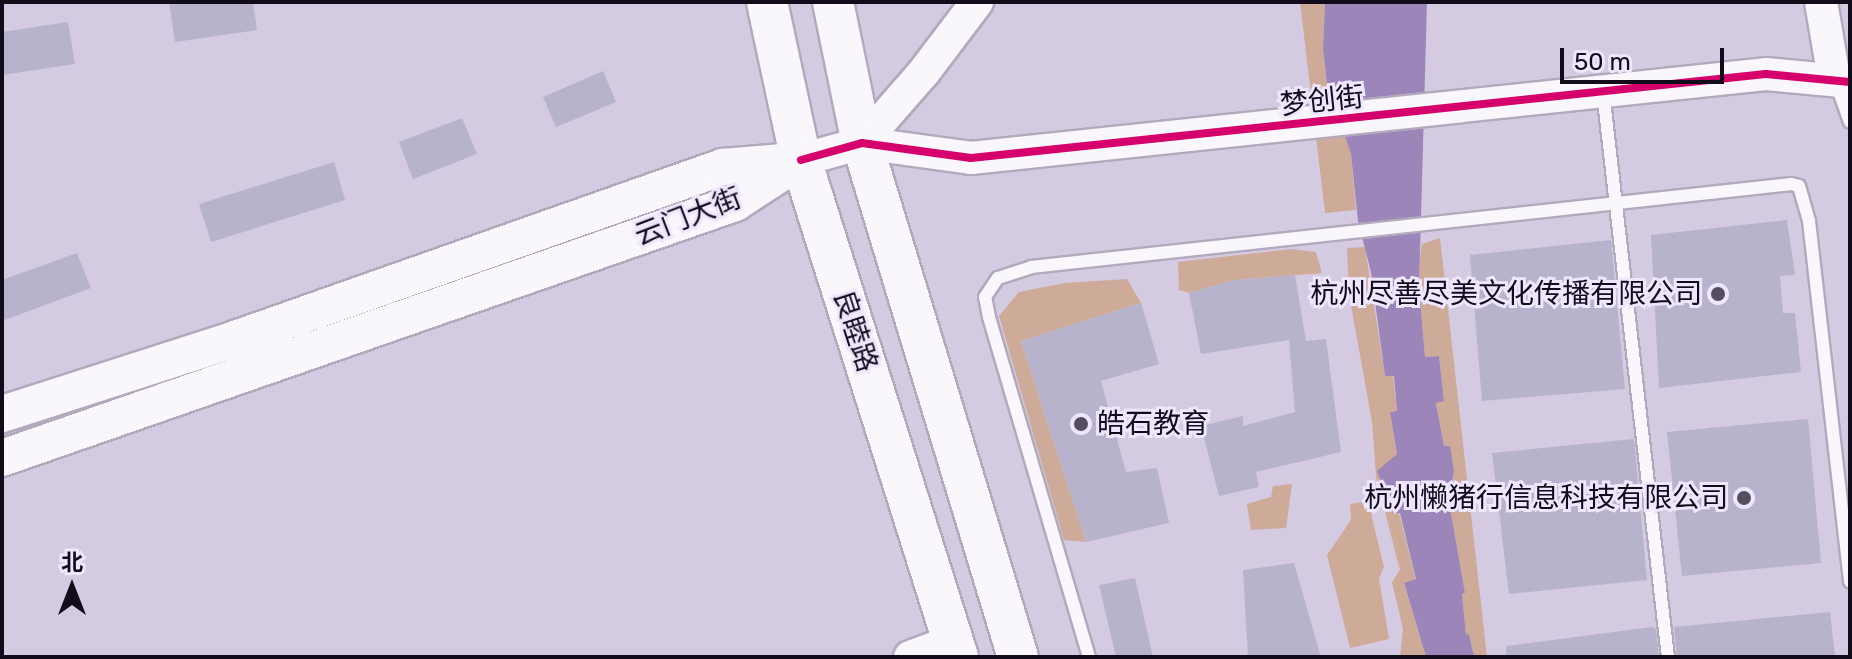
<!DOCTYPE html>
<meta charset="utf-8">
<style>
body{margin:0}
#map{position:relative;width:1852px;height:659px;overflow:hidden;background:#d4cae2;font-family:Rubik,"Noto Sans SC",sans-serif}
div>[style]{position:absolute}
.green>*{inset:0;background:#ceab99}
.water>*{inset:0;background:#9b85b9}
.building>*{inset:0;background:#b8b3cc}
.roads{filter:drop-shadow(2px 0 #b2a9bd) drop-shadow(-2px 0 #b2a9bd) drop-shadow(0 2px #b2a9bd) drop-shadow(0 -2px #b2a9bd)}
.service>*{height:12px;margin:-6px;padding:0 6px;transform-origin:6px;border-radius:6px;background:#f9f7fb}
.tertiary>*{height:32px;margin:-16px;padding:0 16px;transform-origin:16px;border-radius:16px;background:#f9f7fb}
.secondary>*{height:36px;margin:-18px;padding:0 18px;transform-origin:18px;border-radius:18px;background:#f9f7fb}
.primary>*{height:40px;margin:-20px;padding:0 20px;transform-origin:20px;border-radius:20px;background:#f9f7fb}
.cycleway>*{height:8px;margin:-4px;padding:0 4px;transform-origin:4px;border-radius:4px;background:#d6006c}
.dots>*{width:22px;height:22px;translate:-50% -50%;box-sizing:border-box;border:4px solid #eee6fd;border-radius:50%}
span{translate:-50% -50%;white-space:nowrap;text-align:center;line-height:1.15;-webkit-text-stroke:6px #eee6fd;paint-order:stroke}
.street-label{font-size:28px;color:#110b1a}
.poi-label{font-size:28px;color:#110b1a}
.right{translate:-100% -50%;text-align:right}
.left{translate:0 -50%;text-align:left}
.frame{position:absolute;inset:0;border:4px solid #110b1a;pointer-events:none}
.north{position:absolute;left:32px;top:547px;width:80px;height:80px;-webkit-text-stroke:6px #eee6fd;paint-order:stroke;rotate:0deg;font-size:22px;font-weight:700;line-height:32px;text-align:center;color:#110b1a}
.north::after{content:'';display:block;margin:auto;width:28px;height:36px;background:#110b1a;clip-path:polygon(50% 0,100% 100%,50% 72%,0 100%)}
.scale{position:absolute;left:1560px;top:48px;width:164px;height:36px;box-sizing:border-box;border:4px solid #110b1a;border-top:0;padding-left:10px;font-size:24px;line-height:28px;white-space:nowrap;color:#110b1a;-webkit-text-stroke:6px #eee6fd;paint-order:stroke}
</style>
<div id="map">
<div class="green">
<div style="clip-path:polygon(1300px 2px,1325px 2px,1323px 48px,1327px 85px,1351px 154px,1356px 210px,1325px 213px)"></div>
<div style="clip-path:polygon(1440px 238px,1487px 657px,1474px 657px,1469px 635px,1466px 635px,1462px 594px,1465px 593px,1449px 502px,1454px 471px,1444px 446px,1436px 402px,1444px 400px,1439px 356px,1425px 357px,1419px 288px,1420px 257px,1422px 244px)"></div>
<div style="clip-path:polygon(1365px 247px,1385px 376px,1393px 376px,1397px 411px,1390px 412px,1397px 455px,1399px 513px,1416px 580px,1404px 584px,1426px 657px,1400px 657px,1403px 629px,1392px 582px,1400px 570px,1376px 477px,1372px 422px,1349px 294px,1347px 248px)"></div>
<div style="clip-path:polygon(1291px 249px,1316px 252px,1322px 273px,1235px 280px,1189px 293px,1179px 290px,1178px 262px)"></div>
<div style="clip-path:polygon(1127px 279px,1141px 303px,1021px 341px,1086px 542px,1064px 540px,999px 316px,1019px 292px,1065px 283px)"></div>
<div style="clip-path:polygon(1292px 484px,1286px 528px,1251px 530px,1247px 504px,1271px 497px,1273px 486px)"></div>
<div style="clip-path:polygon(1368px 501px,1384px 567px,1379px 578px,1389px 639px,1350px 648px,1327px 555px,1351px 520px,1350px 504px)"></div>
</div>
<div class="water">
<div style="clip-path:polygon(1325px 2px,1427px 2px,1419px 288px,1425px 357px,1439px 356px,1444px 401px,1436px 403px,1444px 446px,1450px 446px,1454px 471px,1449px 502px,1465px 593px,1462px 594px,1466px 635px,1469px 634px,1474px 657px,1426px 657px,1404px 583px,1416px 579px,1400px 513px,1393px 513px,1377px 471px,1397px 454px,1390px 412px,1397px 411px,1394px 376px,1385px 376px,1371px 272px,1358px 221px,1351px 154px,1327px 85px,1323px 48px)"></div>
</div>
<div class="building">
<div style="clip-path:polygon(169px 2px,253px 2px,257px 30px,175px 42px)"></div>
<div style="clip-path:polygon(68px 22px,75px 64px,2px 75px,2px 32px)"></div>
<div style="clip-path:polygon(603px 71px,616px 102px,556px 127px,543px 97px)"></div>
<div style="clip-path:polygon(462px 118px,477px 154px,413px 179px,399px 142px)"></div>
<div style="clip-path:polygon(334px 162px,345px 200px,211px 242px,199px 204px)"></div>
<div style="clip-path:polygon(1787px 220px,1795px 275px,1780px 276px,1783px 313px,1795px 313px,1801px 372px,1659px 388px,1651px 235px)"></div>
<div style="clip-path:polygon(1611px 240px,1625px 389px,1482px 401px,1470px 255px)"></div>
<div style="clip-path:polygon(77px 253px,91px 288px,2px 321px,2px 280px)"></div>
<div style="clip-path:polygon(1295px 275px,1306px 341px,1326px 339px,1341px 452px,1256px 472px,1259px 487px,1219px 496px,1201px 426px,1243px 416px,1243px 426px,1295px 412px,1289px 340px,1201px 354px,1189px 293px,1235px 280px)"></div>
<div style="clip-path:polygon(1141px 303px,1159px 364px,1101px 381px,1126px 472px,1157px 468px,1169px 523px,1086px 542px,1021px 341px)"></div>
<div style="clip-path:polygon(1808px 419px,1821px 563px,1682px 576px,1667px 432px)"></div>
<div style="clip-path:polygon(1634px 439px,1647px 580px,1509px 594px,1492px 453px)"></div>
<div style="clip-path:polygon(1294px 563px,1321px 657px,1248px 657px,1243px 570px)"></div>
<div style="clip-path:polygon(1135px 578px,1153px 657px,1116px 657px,1099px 585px)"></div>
<div style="clip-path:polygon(1830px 612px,1835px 657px,1677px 657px,1674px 627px)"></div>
<div style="clip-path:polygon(1652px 627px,1656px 629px,1659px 657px,1506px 657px,1506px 646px)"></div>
</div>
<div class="roads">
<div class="service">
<div style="left:1836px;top:83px;width:41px;rotate:70.3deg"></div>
<div style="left:1603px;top:92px;width:569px;rotate:83.44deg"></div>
<div style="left:1089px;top:657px;width:354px;rotate:-106.4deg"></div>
<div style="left:989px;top:317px;width:20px;rotate:-101deg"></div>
<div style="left:985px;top:297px;width:23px;rotate:-56deg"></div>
<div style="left:998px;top:278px;width:35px;rotate:-18deg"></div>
<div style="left:1031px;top:267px;width:765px;rotate:-6.23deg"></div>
<div style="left:1791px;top:184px;width:8px;rotate:14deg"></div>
<div style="left:1799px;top:186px;width:36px;rotate:74deg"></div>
<div style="left:1809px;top:221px;width:363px;rotate:83.5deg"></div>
</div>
<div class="tertiary">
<div style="left:1821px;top:2px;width:77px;rotate:80.3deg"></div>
<div style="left:862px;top:143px;width:94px;rotate:-48.9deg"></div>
<div style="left:924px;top:72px;width:88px;rotate:-52.9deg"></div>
<div style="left:801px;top:160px;width:63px;rotate:-15.6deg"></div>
<div style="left:862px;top:143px;width:110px;rotate:7.8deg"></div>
<div style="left:971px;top:158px;width:799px;rotate:-6.03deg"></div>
<div style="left:1766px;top:74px;width:84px;rotate:5.4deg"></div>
<div style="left:910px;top:657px;width:46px;rotate:-20.4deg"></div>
</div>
<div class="secondary">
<div style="left:2px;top:414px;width:245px;rotate:-17.8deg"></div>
<div style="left:235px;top:339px;width:517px;rotate:-19.42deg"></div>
<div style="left:723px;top:167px;width:72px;rotate:-4.8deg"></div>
<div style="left:2px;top:458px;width:776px;rotate:-19.18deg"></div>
<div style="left:735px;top:203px;width:79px;rotate:-33.1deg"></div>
</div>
<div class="primary">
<div style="left:767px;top:2px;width:162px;rotate:77.9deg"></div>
<div style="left:801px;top:160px;width:521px;rotate:72.47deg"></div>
<div style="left:833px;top:2px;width:144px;rotate:78.4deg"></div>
<div style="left:862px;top:143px;width:537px;rotate:73.12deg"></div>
</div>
</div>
<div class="cycleway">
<div style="left:801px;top:160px;width:63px;rotate:-15.6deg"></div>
<div style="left:862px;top:143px;width:110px;rotate:7.8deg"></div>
<div style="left:971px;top:158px;width:799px;rotate:-6.03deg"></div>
<div style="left:1766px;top:74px;width:84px;rotate:5.4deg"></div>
</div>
<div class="dots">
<div style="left:1718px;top:294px;background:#554e60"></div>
<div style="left:1081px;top:424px;background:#554e60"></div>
<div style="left:1744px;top:498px;background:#554e60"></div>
</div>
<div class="street-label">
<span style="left:1322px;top:101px;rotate:-6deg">梦创街</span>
<span style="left:688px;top:217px;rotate:-21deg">云门大街</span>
<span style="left:855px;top:331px;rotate:72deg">良睦路</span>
</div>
<div class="poi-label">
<span class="right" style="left:1702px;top:294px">杭州尽善尽美文化传播有限公司</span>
<span class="left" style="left:1097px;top:424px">皓石教育</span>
<span class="right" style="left:1728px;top:498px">杭州懒猪行信息科技有限公司</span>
</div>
<div class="frame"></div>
<div class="north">北</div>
<div class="scale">50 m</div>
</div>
